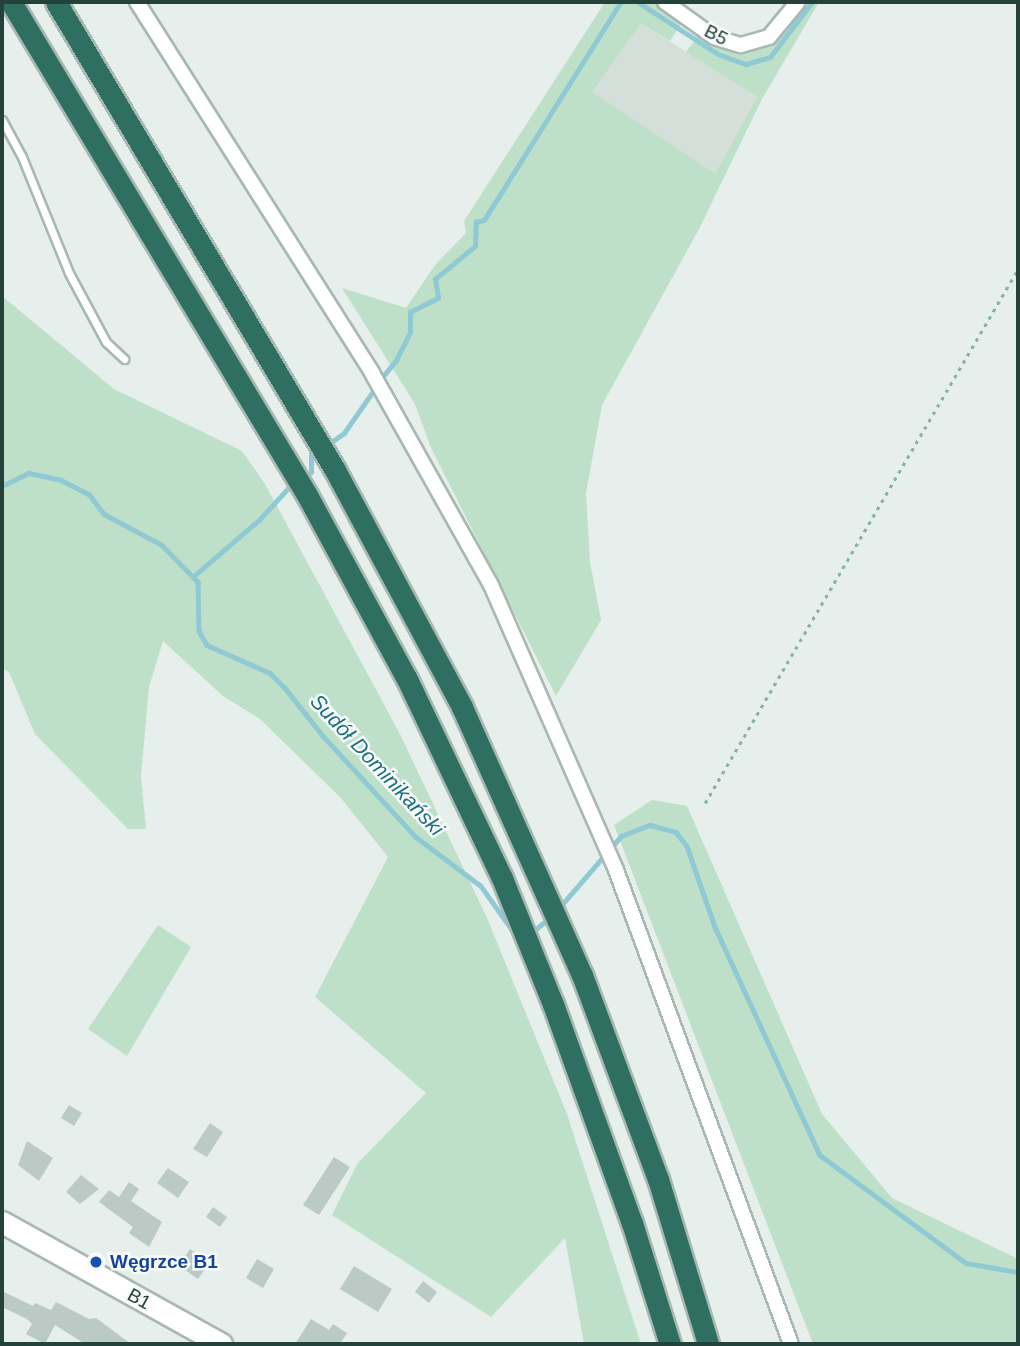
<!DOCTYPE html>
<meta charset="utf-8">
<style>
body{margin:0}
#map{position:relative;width:1020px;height:1346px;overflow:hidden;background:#e6efeb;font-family:Helvetica,sans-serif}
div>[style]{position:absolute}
.built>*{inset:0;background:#d4dfda}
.green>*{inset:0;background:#bfe0c8}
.stream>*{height:4.5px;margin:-2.25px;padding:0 2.25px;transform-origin:2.25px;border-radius:2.25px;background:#8ec9d4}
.building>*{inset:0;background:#bbcac4}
.path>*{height:2.5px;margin-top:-1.25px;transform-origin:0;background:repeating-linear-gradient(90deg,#86b3a5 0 3.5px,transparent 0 8.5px)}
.roads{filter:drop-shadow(2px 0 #a8b8b2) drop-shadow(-2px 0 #a8b8b2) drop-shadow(0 2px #a8b8b2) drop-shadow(0 -2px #a8b8b2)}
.lane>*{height:7px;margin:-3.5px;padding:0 3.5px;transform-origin:3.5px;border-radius:3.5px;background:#fff}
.street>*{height:14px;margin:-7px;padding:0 7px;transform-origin:7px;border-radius:7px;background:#fff}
.secondary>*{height:21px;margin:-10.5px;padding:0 10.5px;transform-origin:10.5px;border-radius:10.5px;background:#fff}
.highway>*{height:21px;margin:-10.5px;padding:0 10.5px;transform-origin:10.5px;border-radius:10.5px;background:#2f6f62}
.dots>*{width:19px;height:19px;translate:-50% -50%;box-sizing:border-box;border:4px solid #f7fbf9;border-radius:50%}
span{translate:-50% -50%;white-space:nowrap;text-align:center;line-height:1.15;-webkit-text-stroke:5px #f7fbf9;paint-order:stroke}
.street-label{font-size:19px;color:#24423a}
.transit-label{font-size:19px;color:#164399;font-weight:700}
.left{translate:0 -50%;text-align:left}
.water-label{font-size:21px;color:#1c6f80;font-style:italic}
.frame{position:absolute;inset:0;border:4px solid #24423a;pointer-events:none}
</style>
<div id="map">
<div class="built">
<div style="clip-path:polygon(641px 23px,757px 97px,715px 173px,591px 92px)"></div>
</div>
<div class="green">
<div style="clip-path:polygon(605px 2px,654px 2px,682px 22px,670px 41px,641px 23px,592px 92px,715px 173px,757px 97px,686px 52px,698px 36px,732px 52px,771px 46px,805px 2px,819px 2px,762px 99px,699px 229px,602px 405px,586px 493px,590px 562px,601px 620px,556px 696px,431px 448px,415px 404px,342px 288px,406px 308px,435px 265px,466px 233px,464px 221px)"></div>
<div style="clip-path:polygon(2px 296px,114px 389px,242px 451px,265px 484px,400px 734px,487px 918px,567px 1114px,641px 1344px,584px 1344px,565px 1238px,491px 1317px,332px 1215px,357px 1164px,426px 1093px,315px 997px,388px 857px,341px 798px,260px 719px,223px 696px,163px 641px,149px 687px,141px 776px,146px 829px,128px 829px,35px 734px,9px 672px,2px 668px)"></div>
<div style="clip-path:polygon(652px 800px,687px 806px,822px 1114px,892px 1198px,1018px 1259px,1018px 1344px,813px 1344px,614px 825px)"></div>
<div style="clip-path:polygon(158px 925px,191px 947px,127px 1056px,88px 1029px)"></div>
</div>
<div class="stream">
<div style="left:638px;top:2px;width:95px;rotate:33deg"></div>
<div style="left:718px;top:54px;width:30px;rotate:20deg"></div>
<div style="left:746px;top:64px;width:25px;rotate:-16deg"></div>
<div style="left:770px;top:57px;width:69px;rotate:-52.6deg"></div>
<div style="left:380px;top:380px;width:26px;rotate:-51deg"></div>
<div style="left:396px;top:360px;width:31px;rotate:-63deg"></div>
<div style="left:410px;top:332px;width:20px;rotate:-90deg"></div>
<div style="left:410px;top:312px;width:31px;rotate:-27deg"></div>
<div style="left:438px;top:298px;width:19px;rotate:-99deg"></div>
<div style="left:435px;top:279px;width:52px;rotate:-39.5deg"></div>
<div style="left:475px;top:246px;width:24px;rotate:-88deg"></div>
<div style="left:476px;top:222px;width:8px;rotate:-14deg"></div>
<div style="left:484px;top:220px;width:257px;rotate:-57.9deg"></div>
<div style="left:327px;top:445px;width:21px;rotate:-35deg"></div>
<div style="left:344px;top:433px;width:56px;rotate:-55.2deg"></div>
<div style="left:303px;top:478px;width:10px;rotate:-37deg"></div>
<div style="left:311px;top:472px;width:21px;rotate:-90deg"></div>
<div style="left:311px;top:451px;width:6px"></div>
<div style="left:2px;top:486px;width:30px;rotate:-26deg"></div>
<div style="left:29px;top:473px;width:33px;rotate:12deg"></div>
<div style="left:61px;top:480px;width:31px;rotate:27deg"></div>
<div style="left:89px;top:494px;width:25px;rotate:53deg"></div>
<div style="left:104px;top:514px;width:66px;rotate:28.1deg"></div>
<div style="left:162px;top:545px;width:52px;rotate:45.8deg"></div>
<div style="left:198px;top:582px;width:49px;rotate:88.8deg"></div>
<div style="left:199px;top:631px;width:16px;rotate:60deg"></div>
<div style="left:207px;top:645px;width:69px;rotate:24deg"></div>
<div style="left:270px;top:673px;width:21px;rotate:45deg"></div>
<div style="left:285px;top:688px;width:63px;rotate:51.5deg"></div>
<div style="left:324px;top:737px;width:136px;rotate:47.4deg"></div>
<div style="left:416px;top:837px;width:81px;rotate:37deg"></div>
<div style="left:481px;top:886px;width:55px;rotate:54.6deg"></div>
<div style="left:195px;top:575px;width:84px;rotate:-40.7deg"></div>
<div style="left:259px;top:520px;width:49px;rotate:-47.5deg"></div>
<div style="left:559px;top:908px;width:95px;rotate:-49.3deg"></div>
<div style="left:621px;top:836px;width:31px;rotate:-21deg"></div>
<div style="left:650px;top:825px;width:27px;rotate:15deg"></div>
<div style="left:676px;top:832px;width:18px;rotate:52deg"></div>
<div style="left:687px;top:846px;width:86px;rotate:70.9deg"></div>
<div style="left:715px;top:927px;width:251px;rotate:65.3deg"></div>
<div style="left:820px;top:1155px;width:182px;rotate:36.5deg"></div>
<div style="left:966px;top:1263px;width:53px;rotate:9.8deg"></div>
<div style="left:531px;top:933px;width:22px;rotate:-39deg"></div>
</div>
<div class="building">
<div style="clip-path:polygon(69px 1105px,82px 1113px,74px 1126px,61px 1118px)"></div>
<div style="clip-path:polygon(210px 1123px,223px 1132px,207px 1157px,193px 1149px)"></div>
<div style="clip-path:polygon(27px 1141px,53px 1158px,39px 1181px,18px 1165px)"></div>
<div style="clip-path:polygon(334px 1157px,350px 1167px,319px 1215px,303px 1205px)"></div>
<div style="clip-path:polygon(168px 1168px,189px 1182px,178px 1198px,157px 1183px)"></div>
<div style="clip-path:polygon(81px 1175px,99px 1189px,80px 1204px,66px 1192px)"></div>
<div style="clip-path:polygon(129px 1182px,139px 1189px,131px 1201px,162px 1222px,149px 1247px,129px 1233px,133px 1227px,99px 1202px,109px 1190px,119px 1197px)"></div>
<div style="clip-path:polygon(213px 1207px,227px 1217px,220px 1227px,206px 1217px)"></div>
<div style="clip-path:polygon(190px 1249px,210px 1262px,198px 1279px,179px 1266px)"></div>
<div style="clip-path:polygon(257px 1259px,274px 1269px,263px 1288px,246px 1278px)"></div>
<div style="clip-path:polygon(354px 1266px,392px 1289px,378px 1312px,340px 1289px)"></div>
<div style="clip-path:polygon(423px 1281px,437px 1292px,429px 1303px,415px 1292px)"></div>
<div style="clip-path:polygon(2px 1291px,33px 1306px,35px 1303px,51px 1310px,56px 1302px,89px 1319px,96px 1318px,131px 1344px,85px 1344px,55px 1325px,45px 1344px,26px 1334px,32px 1324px,27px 1319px,2px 1307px)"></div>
<div style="clip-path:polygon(311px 1319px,329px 1330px,333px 1324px,347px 1333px,340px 1344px,295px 1344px)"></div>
</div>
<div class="path">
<div style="left:705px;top:803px;width:619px;rotate:-59.62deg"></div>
</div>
<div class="roads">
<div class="lane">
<div style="left:2px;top:120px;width:42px;rotate:61.6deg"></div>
<div style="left:22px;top:157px;width:125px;rotate:67.9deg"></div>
<div style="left:69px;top:273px;width:78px;rotate:61.8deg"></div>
<div style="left:106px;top:342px;width:25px;rotate:43deg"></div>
</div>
<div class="street">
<div style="left:137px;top:2px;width:439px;rotate:57.6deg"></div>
<div style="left:372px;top:373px;width:243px;rotate:60.7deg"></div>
<div style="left:491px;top:585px;width:311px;rotate:66.3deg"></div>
<div style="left:616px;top:870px;width:505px;rotate:69.74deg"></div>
<div style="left:665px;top:2px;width:60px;rotate:35.5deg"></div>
<div style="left:714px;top:37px;width:28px;rotate:17deg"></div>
<div style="left:741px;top:45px;width:29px;rotate:-16deg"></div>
<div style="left:769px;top:37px;width:45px;rotate:-50.4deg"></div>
</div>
<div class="secondary">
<div style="left:2px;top:1222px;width:251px;rotate:29.1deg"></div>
</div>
<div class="highway">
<div style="left:11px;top:2px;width:575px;rotate:59.02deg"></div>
<div style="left:307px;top:495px;width:209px;rotate:61.5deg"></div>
<div style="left:407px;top:679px;width:221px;rotate:64.5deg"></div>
<div style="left:502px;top:878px;width:136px;rotate:68deg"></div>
<div style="left:553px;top:1004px;width:233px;rotate:70.2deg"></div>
<div style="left:632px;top:1223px;width:127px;rotate:72.6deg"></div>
<div style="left:56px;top:2px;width:545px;rotate:59.2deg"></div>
<div style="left:335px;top:470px;width:269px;rotate:61.8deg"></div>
<div style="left:462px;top:707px;width:294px;rotate:65.9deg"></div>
<div style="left:582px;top:975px;width:218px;rotate:69.6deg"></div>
<div style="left:658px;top:1179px;width:172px;rotate:73.1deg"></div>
</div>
</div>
<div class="dots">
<div style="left:96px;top:1262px;background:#1a4fb4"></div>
</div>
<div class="street-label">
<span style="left:716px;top:35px;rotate:27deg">B5</span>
<span style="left:139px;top:1299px;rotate:29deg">B1</span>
</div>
<div class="transit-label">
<span class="left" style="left:110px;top:1262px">Węgrzce B1</span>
</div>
<div class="water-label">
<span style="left:377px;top:765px;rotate:47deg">Sudół Dominikański</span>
</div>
<div class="frame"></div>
</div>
